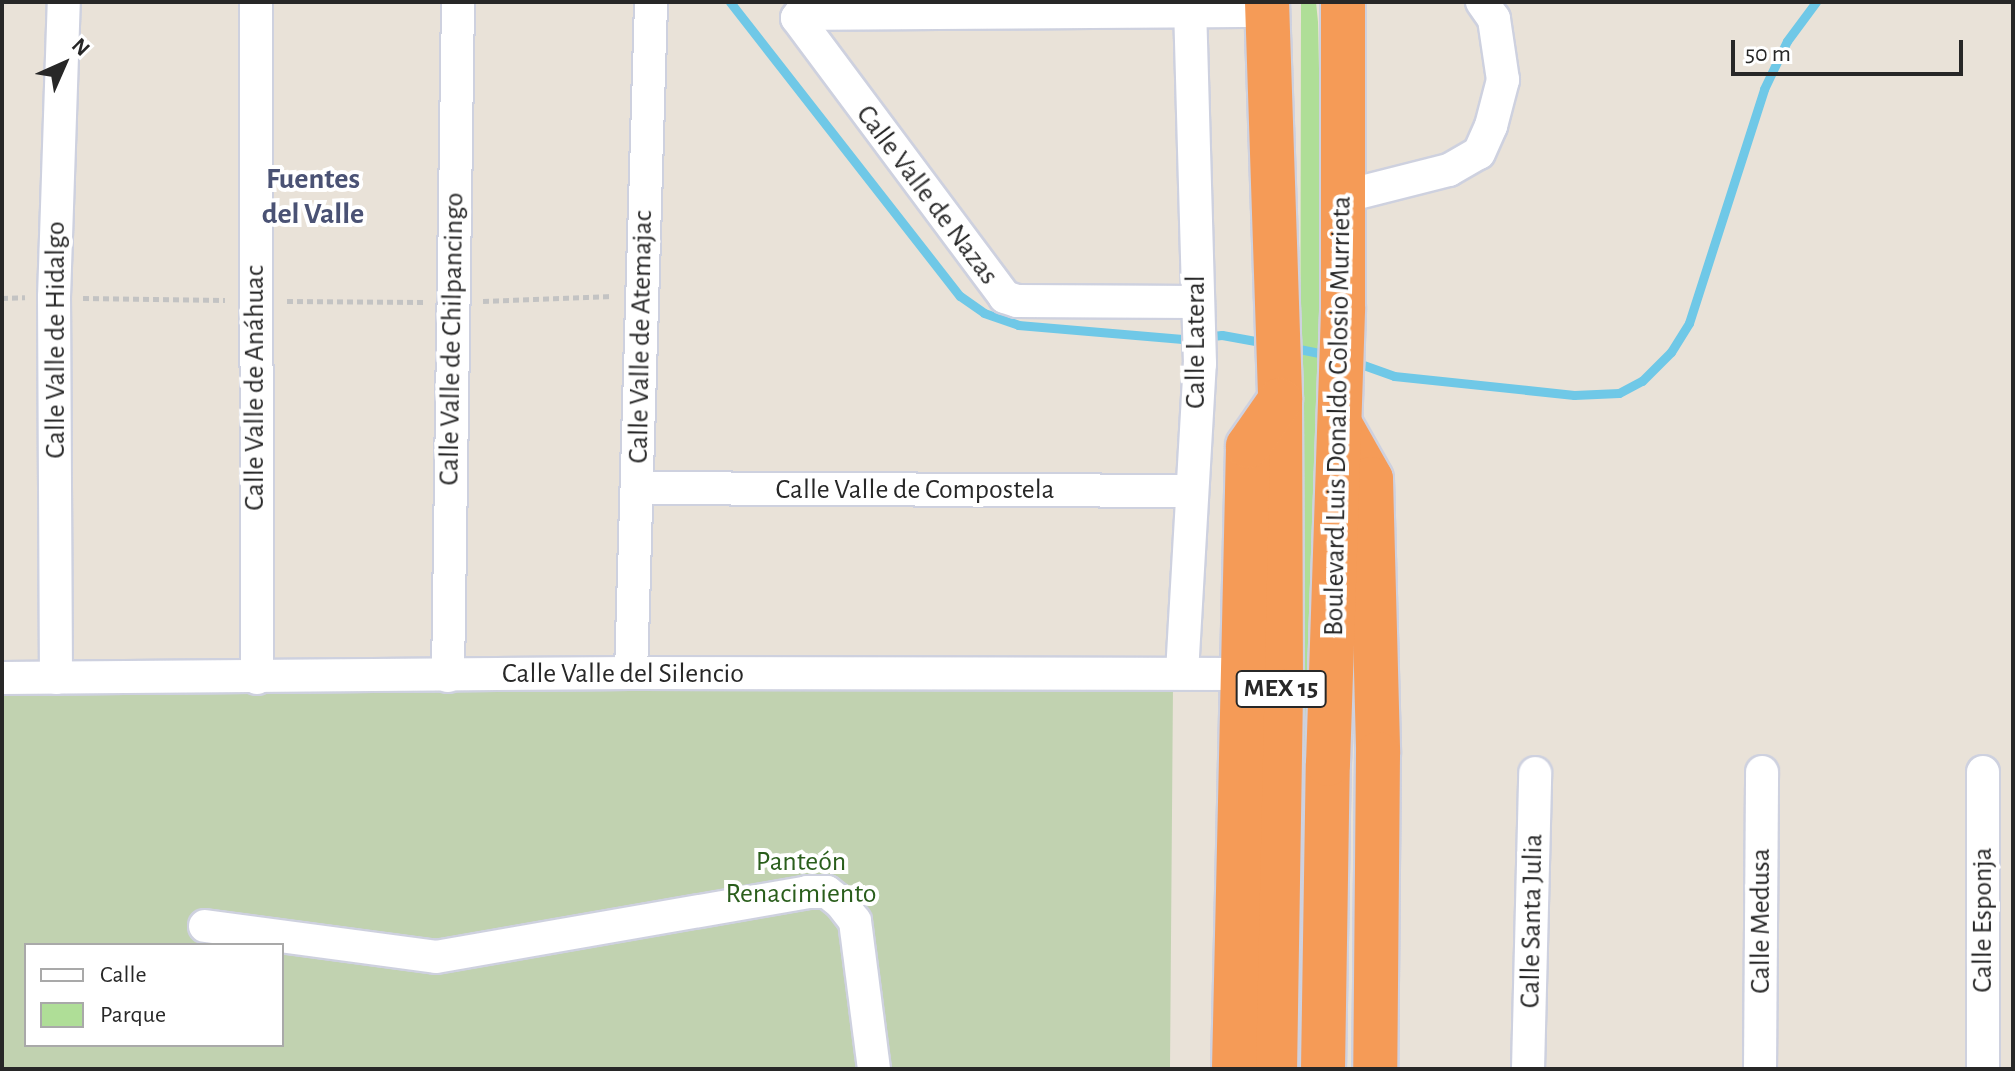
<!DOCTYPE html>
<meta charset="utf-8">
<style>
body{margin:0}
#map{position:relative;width:2015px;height:1071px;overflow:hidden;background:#e9e2d8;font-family:"Alegreya Sans",sans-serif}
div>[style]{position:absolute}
.green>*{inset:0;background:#afde97}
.cemetery>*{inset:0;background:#c1d2b0}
.stream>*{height:9px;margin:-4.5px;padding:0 4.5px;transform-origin:4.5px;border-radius:4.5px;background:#6fc8e7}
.path>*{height:5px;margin-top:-2.5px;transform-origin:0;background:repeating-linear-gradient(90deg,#c3c3c3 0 6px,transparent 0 10px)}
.roads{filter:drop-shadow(2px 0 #ced1df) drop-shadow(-2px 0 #ced1df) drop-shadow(0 2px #ced1df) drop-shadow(0 -2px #ced1df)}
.minor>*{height:32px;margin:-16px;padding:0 16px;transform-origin:16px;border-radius:16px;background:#fff}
.highway>*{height:44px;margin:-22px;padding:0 22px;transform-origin:22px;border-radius:22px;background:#f59b57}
span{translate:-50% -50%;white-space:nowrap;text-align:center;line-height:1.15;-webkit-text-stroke:8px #fff;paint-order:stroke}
.shield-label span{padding:2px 6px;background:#fff;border:2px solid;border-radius:6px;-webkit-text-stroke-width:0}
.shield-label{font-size:26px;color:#272727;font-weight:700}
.street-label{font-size:28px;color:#272727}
.park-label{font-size:28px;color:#2a5e1c}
.neighbourhood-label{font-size:30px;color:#4a5274;font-weight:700}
.frame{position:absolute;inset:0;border:4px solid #272727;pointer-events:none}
.legend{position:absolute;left:24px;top:943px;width:260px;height:104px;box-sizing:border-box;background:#fff;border:2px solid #a9a9a9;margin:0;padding:10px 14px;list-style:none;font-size:24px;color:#272727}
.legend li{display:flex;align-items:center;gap:16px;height:40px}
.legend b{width:40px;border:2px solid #a9a9a9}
.north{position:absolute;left:24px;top:24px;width:80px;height:80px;-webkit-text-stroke:6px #fff;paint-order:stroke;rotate:45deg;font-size:22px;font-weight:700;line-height:32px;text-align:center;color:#272727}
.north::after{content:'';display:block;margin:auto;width:28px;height:36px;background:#272727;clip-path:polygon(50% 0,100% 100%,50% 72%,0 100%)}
.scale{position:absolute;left:1731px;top:40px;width:232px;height:36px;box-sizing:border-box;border:4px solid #272727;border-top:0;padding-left:10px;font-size:24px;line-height:28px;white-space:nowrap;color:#272727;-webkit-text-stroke:6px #fff;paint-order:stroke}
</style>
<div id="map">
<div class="green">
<div style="clip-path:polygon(1301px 2px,1316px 2px,1318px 22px,1324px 304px,1318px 1069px,1290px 1069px,1300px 600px)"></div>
</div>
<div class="cemetery">
<div style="clip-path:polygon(evenodd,1173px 686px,1170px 1069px,2px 1069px,2px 688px,1173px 686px,26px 945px,282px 945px,282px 1045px,26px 1045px,26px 945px)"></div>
</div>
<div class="stream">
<div style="left:730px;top:2px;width:373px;rotate:52deg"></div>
<div style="left:960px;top:296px;width:29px;rotate:35deg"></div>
<div style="left:984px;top:313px;width:36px;rotate:19deg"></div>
<div style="left:1018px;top:325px;width:165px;rotate:4.9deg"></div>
<div style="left:1182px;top:339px;width:40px;rotate:-5.7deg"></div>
<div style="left:1222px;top:335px;width:45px;rotate:10.3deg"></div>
<div style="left:1289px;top:347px;width:41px;rotate:11.3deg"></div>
<div style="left:1355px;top:362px;width:41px;rotate:19.7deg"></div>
<div style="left:1394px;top:376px;width:181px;rotate:6deg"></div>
<div style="left:1574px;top:395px;width:45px;rotate:-2.5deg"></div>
<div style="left:1619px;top:393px;width:26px;rotate:-28deg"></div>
<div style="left:1642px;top:381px;width:41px;rotate:-45deg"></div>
<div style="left:1671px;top:352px;width:34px;rotate:-58deg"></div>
<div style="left:1689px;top:323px;width:246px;rotate:-72.2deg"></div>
<div style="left:1764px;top:89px;width:53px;rotate:-64.4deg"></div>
<div style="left:1787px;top:41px;width:49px;rotate:-53.4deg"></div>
</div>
<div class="path">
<div style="left:2px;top:298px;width:23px;rotate:-2deg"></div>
<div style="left:83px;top:298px;width:142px;rotate:0.8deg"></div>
<div style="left:287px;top:301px;width:138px;rotate:0.4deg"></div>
<div style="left:483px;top:301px;width:130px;rotate:-2.2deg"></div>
</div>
<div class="roads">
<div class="minor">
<div style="left:256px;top:2px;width:676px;rotate:89.92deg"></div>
<div style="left:1342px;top:197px;width:110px;rotate:-14.2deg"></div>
<div style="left:1449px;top:170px;width:34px;rotate:-30deg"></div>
<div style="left:1479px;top:153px;width:30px;rotate:-66deg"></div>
<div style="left:1491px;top:126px;width:48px;rotate:-75.4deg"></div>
<div style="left:1503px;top:80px;width:62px;rotate:-98.4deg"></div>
<div style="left:1494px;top:19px;width:21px;rotate:-125deg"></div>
<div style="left:1197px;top:302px;width:180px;rotate:-179.7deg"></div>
<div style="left:1017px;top:301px;width:13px;rotate:-162deg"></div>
<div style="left:1005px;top:297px;width:348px;rotate:-126.7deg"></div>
<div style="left:797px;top:18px;width:5px;rotate:-53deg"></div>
<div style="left:800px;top:14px;width:467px;rotate:-0.4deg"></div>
<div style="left:637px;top:488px;width:555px;rotate:0.31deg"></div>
<div style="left:631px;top:673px;width:671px;rotate:-88.29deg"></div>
<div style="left:1182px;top:673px;width:310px;rotate:-86.7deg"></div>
<div style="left:1200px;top:364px;width:362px;rotate:-91.6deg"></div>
<div style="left:448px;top:676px;width:674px;rotate:-89.15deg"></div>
<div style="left:2px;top:678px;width:629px;rotate:-0.46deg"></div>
<div style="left:631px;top:673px;width:612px;rotate:0.09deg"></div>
<div style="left:56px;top:678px;width:381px;rotate:-90.3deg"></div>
<div style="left:54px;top:297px;width:295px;rotate:-88.1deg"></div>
<div style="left:1983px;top:772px;width:297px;rotate:90deg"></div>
<div style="left:205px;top:926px;width:233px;rotate:7.6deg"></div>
<div style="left:436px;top:957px;width:377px;rotate:-9.9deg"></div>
<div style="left:807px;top:892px;width:20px"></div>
<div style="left:827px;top:892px;width:16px;rotate:38deg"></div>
<div style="left:840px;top:902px;width:24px;rotate:52deg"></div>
<div style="left:855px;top:921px;width:149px;rotate:82.7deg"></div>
<div style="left:1528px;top:1069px;width:296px;rotate:-88.6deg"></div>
<div style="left:1760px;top:1069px;width:297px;rotate:-89.6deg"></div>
</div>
<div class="highway">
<div style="left:1267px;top:2px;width:398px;rotate:88.1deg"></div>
<div style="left:1280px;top:400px;width:291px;rotate:89.8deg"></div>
<div style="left:1281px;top:691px;width:378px;rotate:90.9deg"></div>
<div style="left:1340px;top:424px;width:63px;rotate:60.6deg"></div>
<div style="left:1371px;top:479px;width:275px;rotate:88.5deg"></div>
<div style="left:1378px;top:754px;width:315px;rotate:90.5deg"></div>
<div style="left:1234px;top:1069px;width:623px;rotate:-88.71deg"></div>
<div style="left:1248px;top:446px;width:56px;rotate:-55.2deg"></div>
<div style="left:1323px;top:1069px;width:305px;rotate:-89.1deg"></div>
<div style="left:1328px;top:764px;width:457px;rotate:-88.1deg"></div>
<div style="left:1343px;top:307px;width:305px;rotate:-90deg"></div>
</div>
</div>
<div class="shield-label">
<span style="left:1281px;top:689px">MEX 15</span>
</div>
<div class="street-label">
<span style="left:927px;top:195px;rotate:53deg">Calle Valle de Nazas</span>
<span style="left:641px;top:337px;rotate:-89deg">Calle Valle de Atemajac</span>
<span style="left:452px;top:339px;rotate:-89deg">Calle Valle de Chilpancingo</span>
<span style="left:56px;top:340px;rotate:-90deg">Calle Valle de Hidalgo</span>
<span style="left:1196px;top:342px;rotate:-90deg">Calle Lateral</span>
<span style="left:255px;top:388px;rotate:-90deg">Calle Valle de Anáhuac</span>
<span style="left:1338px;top:416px;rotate:-89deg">Boulevard Luis Donaldo Colosio Murrieta</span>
<span style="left:915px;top:490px">Calle Valle de Compostela</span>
<span style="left:623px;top:674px">Calle Valle del Silencio</span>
<span style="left:1983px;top:920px;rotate:-90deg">Calle Esponja</span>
<span style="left:1532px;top:921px;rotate:-89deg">Calle Santa Julia</span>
<span style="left:1761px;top:921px;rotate:-90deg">Calle Medusa</span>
</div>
<div class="park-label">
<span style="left:801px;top:878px">Panteón<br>Renacimiento</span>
</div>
<div class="neighbourhood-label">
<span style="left:313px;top:196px">Fuentes<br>del Valle</span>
</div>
<div class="frame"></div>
<ul class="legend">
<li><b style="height:10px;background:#fff"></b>Calle</li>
<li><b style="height:22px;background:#afde97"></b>Parque</li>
</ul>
<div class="north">N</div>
<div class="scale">50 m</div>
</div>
